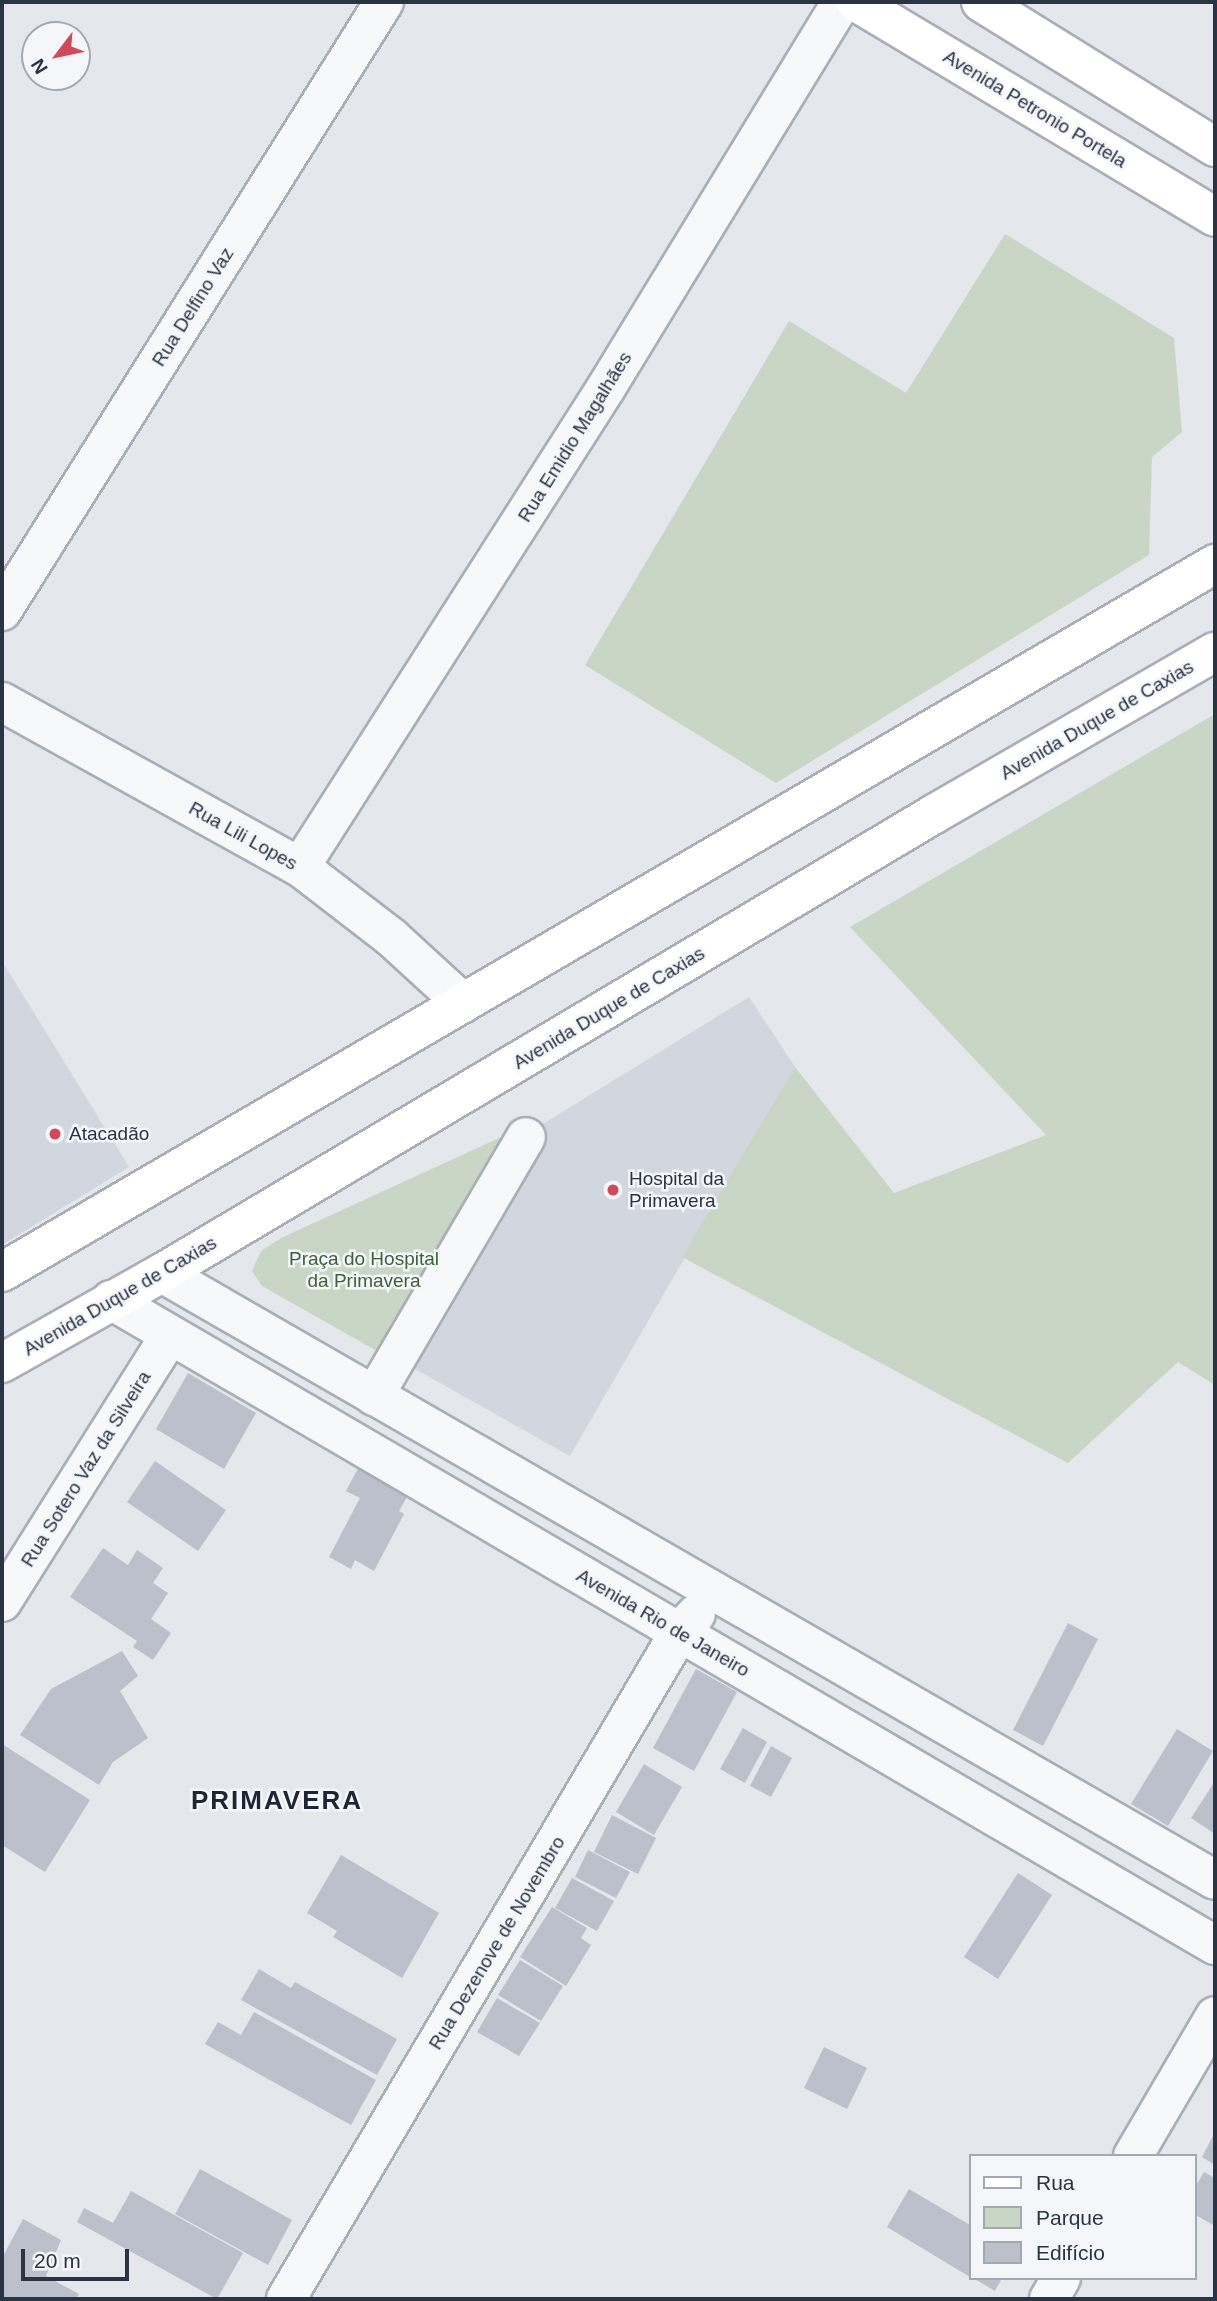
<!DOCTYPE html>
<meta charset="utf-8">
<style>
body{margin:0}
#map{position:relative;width:1217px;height:2301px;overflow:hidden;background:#e4e7ec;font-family:Arial,sans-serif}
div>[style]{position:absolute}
.built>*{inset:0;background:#d2d6de}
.green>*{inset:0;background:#c9d6c5}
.building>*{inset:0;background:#bbc0ca}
.roads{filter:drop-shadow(2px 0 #a9aeb7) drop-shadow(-2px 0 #a9aeb7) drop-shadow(0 2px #a9aeb7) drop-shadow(0 -2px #a9aeb7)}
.minor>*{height:38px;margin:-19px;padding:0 19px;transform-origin:19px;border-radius:19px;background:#f7f8fa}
.major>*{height:38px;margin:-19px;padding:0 19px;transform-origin:19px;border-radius:19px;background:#fff}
.dots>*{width:19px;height:19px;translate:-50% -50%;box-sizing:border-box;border:4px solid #f4f6f9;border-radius:50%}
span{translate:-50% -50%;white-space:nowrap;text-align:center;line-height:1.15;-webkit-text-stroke:5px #f4f6f9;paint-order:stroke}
.street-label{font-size:19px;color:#2b3445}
.poi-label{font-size:19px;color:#2b3445}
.left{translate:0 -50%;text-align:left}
.park-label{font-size:19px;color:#3f6138}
.district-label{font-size:26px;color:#1d2536;font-weight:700;letter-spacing:2px}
.frame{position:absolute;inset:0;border:4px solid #2b3445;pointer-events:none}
.legend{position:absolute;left:969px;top:2154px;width:228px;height:126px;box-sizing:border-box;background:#f4f6f9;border:2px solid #a4a8b1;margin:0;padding:9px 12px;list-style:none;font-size:21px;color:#2b3445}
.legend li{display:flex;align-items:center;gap:14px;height:35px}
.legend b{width:35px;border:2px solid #a4a8b1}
.north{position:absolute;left:21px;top:21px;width:70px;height:70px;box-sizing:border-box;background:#f4f6f9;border:2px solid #a4a8b1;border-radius:50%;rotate:238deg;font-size:19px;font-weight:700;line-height:28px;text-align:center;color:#2b3445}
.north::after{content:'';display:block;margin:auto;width:24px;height:32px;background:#d1495b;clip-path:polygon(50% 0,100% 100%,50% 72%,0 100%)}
.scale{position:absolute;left:21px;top:2249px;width:108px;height:32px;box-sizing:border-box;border:4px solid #2b3445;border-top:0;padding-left:9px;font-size:21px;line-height:24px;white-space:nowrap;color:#2b3445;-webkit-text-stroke:5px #f4f6f9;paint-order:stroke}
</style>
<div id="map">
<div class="built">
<div style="clip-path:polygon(2px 961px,129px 1167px,2px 1245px)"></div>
<div style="clip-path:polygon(749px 997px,795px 1067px,570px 1456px,410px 1366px,538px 1127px)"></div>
</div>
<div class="green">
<div style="clip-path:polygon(1005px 234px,1174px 338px,1182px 432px,1152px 457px,1149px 555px,776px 783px,585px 665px,789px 321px,906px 393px)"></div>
<div style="clip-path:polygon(1215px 714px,1215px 1385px,1178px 1362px,1068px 1463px,682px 1257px,795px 1067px,894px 1193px,1046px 1135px,850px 927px)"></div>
<div style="clip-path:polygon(525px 1126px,384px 1355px,262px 1286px,252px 1271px,261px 1251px,281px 1238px)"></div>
</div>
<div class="building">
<div style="clip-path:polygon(188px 1373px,256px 1413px,224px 1469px,156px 1429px)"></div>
<div style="clip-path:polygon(155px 1461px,226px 1510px,198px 1551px,127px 1502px)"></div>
<div style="clip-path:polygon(362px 1461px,412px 1488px,399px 1511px,404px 1514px,374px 1571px,355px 1560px,351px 1569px,329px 1557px,360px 1498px,346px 1491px)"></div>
<div style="clip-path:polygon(103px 1548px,128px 1565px,137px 1550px,163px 1568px,153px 1583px,168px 1593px,151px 1619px,171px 1633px,153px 1660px,133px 1647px,137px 1641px,70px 1597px)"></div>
<div style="clip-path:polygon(1068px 1623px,1098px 1639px,1043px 1746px,1013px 1730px)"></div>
<div style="clip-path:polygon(122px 1651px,138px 1676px,120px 1691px,148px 1738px,113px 1762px,99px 1785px,20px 1735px,51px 1689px)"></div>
<div style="clip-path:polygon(696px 1669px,737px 1692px,694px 1771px,653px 1748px)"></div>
<div style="clip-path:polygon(743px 1728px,767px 1742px,745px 1783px,720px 1769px)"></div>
<div style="clip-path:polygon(1177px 1729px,1213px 1751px,1168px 1826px,1131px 1804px)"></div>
<div style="clip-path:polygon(2px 1744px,90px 1800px,45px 1872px,2px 1845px)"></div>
<div style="clip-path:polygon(771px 1746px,792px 1758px,771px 1797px,750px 1786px)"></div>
<div style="clip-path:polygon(644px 1764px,682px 1787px,654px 1835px,616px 1812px)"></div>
<div style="clip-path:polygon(1215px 1781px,1215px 1834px,1191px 1818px)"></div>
<div style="clip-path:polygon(612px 1815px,656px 1838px,638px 1874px,594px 1852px)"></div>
<div style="clip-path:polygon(588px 1850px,630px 1872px,616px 1898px,575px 1877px)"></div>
<div style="clip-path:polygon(341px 1855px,439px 1913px,402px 1978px,333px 1937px,337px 1931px,307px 1913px)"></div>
<div style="clip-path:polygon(1018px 1873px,1052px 1895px,998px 1979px,964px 1957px)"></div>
<div style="clip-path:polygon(572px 1878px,614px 1901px,597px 1931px,555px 1908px)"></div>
<div style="clip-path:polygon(552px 1907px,587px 1928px,581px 1938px,591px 1945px,566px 1986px,520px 1957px)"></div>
<div style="clip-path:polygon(520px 1960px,563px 1986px,541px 2021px,498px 1995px)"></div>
<div style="clip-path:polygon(259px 1969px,291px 1988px,295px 1982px,397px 2039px,377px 2075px,241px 2000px)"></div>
<div style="clip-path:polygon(497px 1998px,540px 2023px,519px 2056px,477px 2032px)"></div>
<div style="clip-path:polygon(254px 2012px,376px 2080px,351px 2125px,205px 2044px,218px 2022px,241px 2035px)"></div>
<div style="clip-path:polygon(824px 2047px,867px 2068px,847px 2109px,804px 2088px)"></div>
<div style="clip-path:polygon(1215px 2132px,1215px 2165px,1202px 2157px)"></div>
<div style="clip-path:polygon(200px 2169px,292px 2220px,268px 2265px,175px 2214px)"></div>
<div style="clip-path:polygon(1204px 2172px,1215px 2178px,1215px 2226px,1194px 2214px,1194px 2189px)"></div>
<div style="clip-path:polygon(909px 2189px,970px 2225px,970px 2277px,887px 2227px)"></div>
<div style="clip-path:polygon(131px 2191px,243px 2253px,217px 2299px,77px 2222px,84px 2208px,113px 2223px)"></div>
<div style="clip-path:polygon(23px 2219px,61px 2240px,46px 2276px,79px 2294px,76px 2299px,2px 2299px,2px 2258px)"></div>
<div style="clip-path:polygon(973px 2278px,1002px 2278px,995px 2291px)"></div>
</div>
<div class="roads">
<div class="minor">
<div style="left:2px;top:611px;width:719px;rotate:-57.9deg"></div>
<div style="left:2px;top:702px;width:341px;rotate:29deg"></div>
<div style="left:300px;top:867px;width:115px;rotate:37.6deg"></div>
<div style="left:391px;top:937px;width:98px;rotate:42.5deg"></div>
<div style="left:300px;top:867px;width:568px;rotate:-57.43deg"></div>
<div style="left:606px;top:388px;width:452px;rotate:-58.6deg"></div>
<div style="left:162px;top:1273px;width:1215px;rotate:29.96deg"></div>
<div style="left:111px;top:1300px;width:1279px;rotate:30.3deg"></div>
<div style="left:374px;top:1396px;width:300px;rotate:-59.6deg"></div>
<div style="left:2px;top:1602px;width:315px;rotate:-57.8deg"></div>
<div style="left:1133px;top:2156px;width:162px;rotate:-59.6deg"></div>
<div style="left:286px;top:2299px;width:773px;rotate:-59.46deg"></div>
<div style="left:679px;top:1633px;width:25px;rotate:-48deg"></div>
<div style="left:1049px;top:2299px;width:24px;rotate:-60deg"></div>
</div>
<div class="major">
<div style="left:856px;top:2px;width:418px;rotate:30.9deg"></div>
<div style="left:981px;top:2px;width:275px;rotate:31.8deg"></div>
<div style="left:2px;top:1272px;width:1405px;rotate:-30.27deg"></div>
<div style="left:2px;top:1363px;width:184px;rotate:-29.4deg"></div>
<div style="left:162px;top:1273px;width:898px;rotate:-30.73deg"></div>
<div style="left:934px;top:814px;width:324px;rotate:-30deg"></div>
</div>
</div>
<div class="dots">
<div style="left:55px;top:1134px;background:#d1495b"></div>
<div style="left:613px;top:1190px;background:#d1495b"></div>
</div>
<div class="street-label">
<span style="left:1035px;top:109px;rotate:31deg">Avenida Petronio Portela</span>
<span style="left:193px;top:307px;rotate:-58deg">Rua Delfino Vaz</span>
<span style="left:575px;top:437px;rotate:-58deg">Rua Emidio Magalhães</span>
<span style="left:1097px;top:720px;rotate:-30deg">Avenida Duque de Caxias</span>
<span style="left:243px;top:836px;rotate:29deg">Rua Lili Lopes</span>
<span style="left:609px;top:1008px;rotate:-31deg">Avenida Duque de Caxias</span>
<span style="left:120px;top:1296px;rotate:-30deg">Avenida Duque de Caxias</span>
<span style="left:86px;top:1469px;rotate:-58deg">Rua Sotero Vaz da Silveira</span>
<span style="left:663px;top:1623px;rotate:30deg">Avenida Rio de Janeiro</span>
<span style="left:497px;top:1943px;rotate:-59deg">Rua Dezenove de Novembro</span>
</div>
<div class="poi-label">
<span class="left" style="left:69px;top:1134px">Atacadão</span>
<span class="left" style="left:629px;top:1190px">Hospital da<br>Primavera</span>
</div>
<div class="park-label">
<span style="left:364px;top:1270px">Praça do Hospital<br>da Primavera</span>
</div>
<div class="district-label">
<span style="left:277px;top:1801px">PRIMAVERA</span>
</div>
<div class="frame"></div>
<ul class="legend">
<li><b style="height:9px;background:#fff"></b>Rua</li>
<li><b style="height:19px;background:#c9d6c5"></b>Parque</li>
<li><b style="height:19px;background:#bbc0ca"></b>Edifício</li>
</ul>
<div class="north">N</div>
<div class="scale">20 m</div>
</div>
